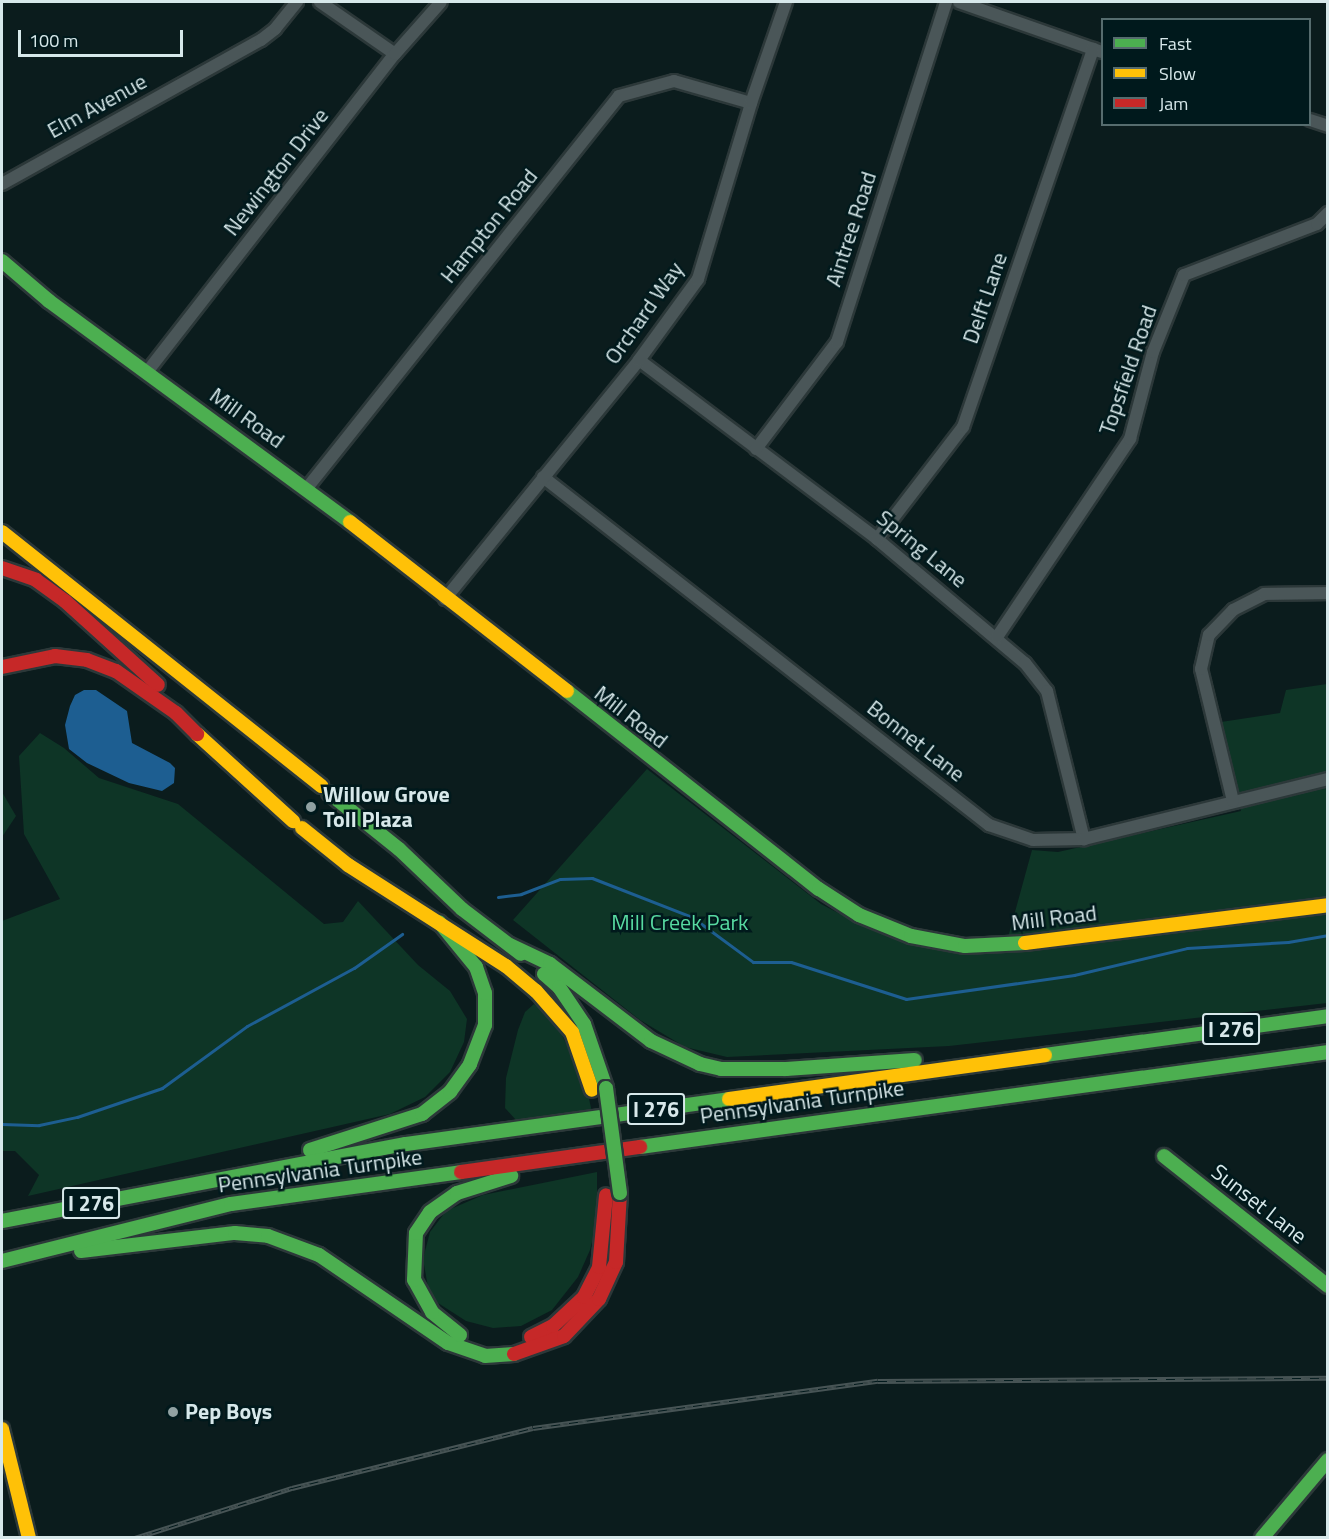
<!DOCTYPE html>
<style>
body{margin:0}
#map{position:relative;width:1329px;height:1539px;overflow:hidden;background:#0b1c1d;font-family:"Titillium Web",sans-serif}
div>[style]{position:absolute}
.green>*{inset:0;background:#0e3526}
.water>*{inset:0;background:#1d5e91}
.stream>*{height:3px;margin:-1.5px;padding:0 1.5px;transform-origin:1.5px;border-radius:1.5px;background:#1d5e91}
.roads{filter:drop-shadow(2px 0 #2c3839) drop-shadow(-2px 0 #2c3839) drop-shadow(0 2px #2c3839) drop-shadow(0 -2px #2c3839)}
.street>*{height:12px;margin:-6px;padding:0 6px;transform-origin:6px;border-radius:6px;background:#4a5658}
.fast>*{height:14px;margin:-7px;padding:0 7px;transform-origin:7px;border-radius:7px;background:#4caf50}
.slow>*{height:14px;margin:-7px;padding:0 7px;transform-origin:7px;border-radius:7px;background:#ffc107}
.jam>*{height:14px;margin:-7px;padding:0 7px;transform-origin:7px;border-radius:7px;background:#c62828}
.rail>*{height:5px;margin-top:-2.5px;transform-origin:0;background:repeating-linear-gradient(90deg,#00191c 0 9px,#475455 0 18px);box-sizing:border-box;border-block:2px solid #475455}
.bridges{filter:drop-shadow(2px 0 #2c3839) drop-shadow(-2px 0 #2c3839) drop-shadow(0 2px #2c3839) drop-shadow(0 -2px #2c3839)}
.fast-bridge>*{height:14px;margin:-7px;padding:0 7px;transform-origin:7px;border-radius:7px;background:#4caf50}
.dots>*{width:16px;height:16px;translate:-50% -50%;box-sizing:border-box;border:3px solid #00191c;border-radius:50%}
span{translate:-50% -50%;white-space:nowrap;text-align:center;line-height:1.15;-webkit-text-stroke:5px #00191c;paint-order:stroke}
.shield-label span{padding:2px 4px;background:#00191c;border:2px solid;border-radius:4px;-webkit-text-stroke-width:0}
.shield-label{font-size:21px;color:#d7e8ea;font-weight:700}
.street-label{font-size:22px;color:#d7e8ea}
.poi-label{font-size:22px;color:#d7e8ea;font-weight:700}
.left{translate:0 -50%;text-align:left}
.park-label{font-size:22px;color:#57daa1}
.frame{position:absolute;inset:0;border:3px solid #d7e8ea;pointer-events:none}
.legend{position:absolute;left:1101px;top:18px;width:210px;height:108px;box-sizing:border-box;background:#00191c;border:2px solid #566c6e;margin:0;padding:8px 10px;list-style:none;font-size:18px;color:#d7e8ea}
.legend li{display:flex;align-items:center;gap:12px;height:30px}
.legend b{width:30px;border:2px solid #566c6e}
.scale{position:absolute;left:18px;top:30px;width:165px;height:27px;box-sizing:border-box;border:3px solid #d7e8ea;border-top:0;padding-left:8px;font-size:18px;line-height:21px;white-space:nowrap;color:#d7e8ea;-webkit-text-stroke:4px #00191c;paint-order:stroke}
</style>
<div id="map">
<div class="green">
<div style="clip-path:polygon(1327px 684px,1327px 1003px,949px 1046px,727px 1057px,685px 1047px,640px 1020px,513px 920px,647px 769px,821px 904px,857px 923px,1004px 952px,1032px 850px,1058px 852px,1241px 811px,1221px 722px,1280px 713px,1286px 690px)"></div>
<div style="clip-path:polygon(40px 733px,64px 748px,99px 778px,178px 804px,324px 924px,343px 922px,358px 901px,418px 965px,450px 991px,467px 1019px,464px 1042px,450px 1072px,425px 1097px,390px 1114px,28px 1196px,39px 1175px,15px 1151px,2px 1151px,2px 921px,60px 899px,24px 834px,19px 756px)"></div>
<div style="clip-path:polygon(2px 792px,16px 816px,2px 837px)"></div>
<div style="clip-path:polygon(534px 1004px,554px 1017px,587px 1090px,592px 1112px,516px 1120px,505px 1108px,506px 1078px,518px 1030px,525px 1012px)"></div>
<div style="clip-path:polygon(597px 1172px,597px 1221px,590px 1250px,578px 1277px,552px 1310px,521px 1326px,493px 1328px,466px 1321px,438px 1303px,428px 1287px,423px 1259px,430px 1232px,446px 1211px,483px 1195px)"></div>
</div>
<div class="water">
<div style="clip-path:polygon(84px 690px,96px 690px,127px 711px,132px 743px,170px 763px,175px 768px,174px 783px,162px 791px,129px 783px,87px 763px,69px 749px,65px 725px,70px 706px,75px 695px)"></div>
</div>
<div class="stream">
<div style="left:498px;top:897px;width:23px;rotate:-7deg"></div>
<div style="left:521px;top:894px;width:42px;rotate:-21deg"></div>
<div style="left:560px;top:879px;width:32px;rotate:-2deg"></div>
<div style="left:592px;top:878px;width:107px;rotate:21.3deg"></div>
<div style="left:692px;top:917px;width:76px;rotate:36.4deg"></div>
<div style="left:753px;top:962px;width:38px"></div>
<div style="left:791px;top:962px;width:121px;rotate:17.8deg"></div>
<div style="left:906px;top:999px;width:170px;rotate:-8.1deg"></div>
<div style="left:1074px;top:975px;width:116px;rotate:-13.4deg"></div>
<div style="left:1187px;top:948px;width:101px;rotate:-3.4deg"></div>
<div style="left:1288px;top:942px;width:41px;rotate:-9.9deg"></div>
<div style="left:2px;top:1124px;width:37px;rotate:2deg"></div>
<div style="left:39px;top:1125px;width:39px;rotate:-12deg"></div>
<div style="left:77px;top:1117px;width:90px;rotate:-18.8deg"></div>
<div style="left:162px;top:1088px;width:105px;rotate:-36.1deg"></div>
<div style="left:247px;top:1026px;width:122px;rotate:-28.5deg"></div>
<div style="left:354px;top:968px;width:59px;rotate:-35.3deg"></div>
</div>
<div class="roads">
<div class="street">
<div style="left:320px;top:2px;width:91px;rotate:34.7deg"></div>
<div style="left:959px;top:2px;width:151px;rotate:19.3deg"></div>
<div style="left:1310px;top:120px;width:19px;rotate:18deg"></div>
<div style="left:2px;top:184px;width:296px;rotate:-29.1deg"></div>
<div style="left:261px;top:40px;width:18px;rotate:-38deg"></div>
<div style="left:275px;top:29px;width:35px;rotate:-51deg"></div>
<div style="left:639px;top:360px;width:298px;rotate:36.9deg"></div>
<div style="left:877px;top:539px;width:193px;rotate:40deg"></div>
<div style="left:1025px;top:663px;width:36px;rotate:52deg"></div>
<div style="left:1047px;top:691px;width:153px;rotate:76deg"></div>
<div style="left:147px;top:372px;width:403px;rotate:-52.1deg"></div>
<div style="left:395px;top:54px;width:69px;rotate:-48.5deg"></div>
<div style="left:756px;top:449px;width:134px;rotate:-52.9deg"></div>
<div style="left:837px;top:342px;width:357px;rotate:-72.2deg"></div>
<div style="left:543px;top:477px;width:566px;rotate:37.96deg"></div>
<div style="left:989px;top:825px;width:46px;rotate:18.8deg"></div>
<div style="left:1033px;top:840px;width:51px;rotate:-1.1deg"></div>
<div style="left:1084px;top:839px;width:251px;rotate:-13.8deg"></div>
<div style="left:307px;top:488px;width:501px;rotate:-51.48deg"></div>
<div style="left:619px;top:96px;width:57px;rotate:-15.3deg"></div>
<div style="left:674px;top:81px;width:80px;rotate:15.9deg"></div>
<div style="left:877px;top:539px;width:141px;rotate:-52.5deg"></div>
<div style="left:963px;top:427px;width:400px;rotate:-71deg"></div>
<div style="left:445px;top:599px;width:308px;rotate:-50.9deg"></div>
<div style="left:639px;top:360px;width:100px;rotate:-53.9deg"></div>
<div style="left:698px;top:279px;width:184px;rotate:-73.2deg"></div>
<div style="left:751px;top:103px;width:107px;rotate:-70.9deg"></div>
<div style="left:997px;top:637px;width:239px;rotate:-56.1deg"></div>
<div style="left:1130px;top:439px;width:90px;rotate:-75.2deg"></div>
<div style="left:1153px;top:352px;width:83px;rotate:-68.1deg"></div>
<div style="left:1184px;top:275px;width:142px;rotate:-21deg"></div>
<div style="left:1317px;top:224px;width:16px;rotate:-45deg"></div>
<div style="left:1233px;top:801px;width:136px;rotate:-103.6deg"></div>
<div style="left:1201px;top:669px;width:35px;rotate:-77deg"></div>
<div style="left:1209px;top:635px;width:35px;rotate:-46deg"></div>
<div style="left:1233px;top:610px;width:35px;rotate:-27deg"></div>
<div style="left:1264px;top:594px;width:64px;rotate:-0.9deg"></div>
</div>
<div class="fast">
<div style="left:2px;top:261px;width:62px;rotate:40.4deg"></div>
<div style="left:49px;top:301px;width:373px;rotate:36.3deg"></div>
<div style="left:567px;top:691px;width:320px;rotate:38.2deg"></div>
<div style="left:819px;top:889px;width:48px;rotate:33deg"></div>
<div style="left:859px;top:915px;width:56px;rotate:22deg"></div>
<div style="left:911px;top:936px;width:55px;rotate:10.5deg"></div>
<div style="left:965px;top:946px;width:60px;rotate:-2.9deg"></div>
<div style="left:329px;top:793px;width:90px;rotate:38.7deg"></div>
<div style="left:399px;top:849px;width:87px;rotate:43.6deg"></div>
<div style="left:462px;top:909px;width:74px;rotate:37.3deg"></div>
<div style="left:510px;top:945px;width:44px;rotate:25.4deg"></div>
<div style="left:550px;top:964px;width:127px;rotate:37.3deg"></div>
<div style="left:651px;top:1041px;width:54px;rotate:25.1deg"></div>
<div style="left:700px;top:1064px;width:22px;rotate:13deg"></div>
<div style="left:721px;top:1069px;width:65px"></div>
<div style="left:786px;top:1069px;width:129px;rotate:-4deg"></div>
<div style="left:544px;top:974px;width:20px;rotate:41deg"></div>
<div style="left:559px;top:987px;width:45px;rotate:56deg"></div>
<div style="left:584px;top:1024px;width:68px;rotate:71deg"></div>
<div style="left:1045px;top:1055px;width:286px;rotate:-7.8deg"></div>
<div style="left:640px;top:1147px;width:695px;rotate:-7.86deg"></div>
<div style="left:310px;top:1150px;width:118px;rotate:-17.8deg"></div>
<div style="left:422px;top:1114px;width:36px;rotate:-38deg"></div>
<div style="left:450px;top:1092px;width:34px;rotate:-54deg"></div>
<div style="left:470px;top:1064px;width:42px;rotate:-69deg"></div>
<div style="left:485px;top:1025px;width:32px;rotate:-90deg"></div>
<div style="left:485px;top:993px;width:28px;rotate:-109deg"></div>
<div style="left:476px;top:967px;width:58px;rotate:-129.4deg"></div>
<div style="left:1164px;top:1156px;width:209px;rotate:38.4deg"></div>
<div style="left:2px;top:1221px;width:411px;rotate:-10.8deg"></div>
<div style="left:406px;top:1144px;width:326px;rotate:-7.9deg"></div>
<div style="left:81px;top:1251px;width:155px;rotate:-6.7deg"></div>
<div style="left:235px;top:1233px;width:33px;rotate:5deg"></div>
<div style="left:268px;top:1236px;width:54px;rotate:20.4deg"></div>
<div style="left:319px;top:1255px;width:156px;rotate:34.3deg"></div>
<div style="left:448px;top:1343px;width:39px;rotate:19deg"></div>
<div style="left:485px;top:1356px;width:29px;rotate:-4deg"></div>
<div style="left:2px;top:1261px;width:236px;rotate:-14deg"></div>
<div style="left:231px;top:1204px;width:232px;rotate:-7.9deg"></div>
<div style="left:460px;top:1335px;width:36px;rotate:-141deg"></div>
<div style="left:432px;top:1312px;width:37px;rotate:-119deg"></div>
<div style="left:414px;top:1280px;width:47px;rotate:-87.6deg"></div>
<div style="left:416px;top:1233px;width:25px;rotate:-56deg"></div>
<div style="left:430px;top:1212px;width:33px;rotate:-35deg"></div>
<div style="left:457px;top:1193px;width:57px;rotate:-17.5deg"></div>
<div style="left:1262px;top:1538px;width:102px;rotate:-49.8deg"></div>
</div>
<div class="slow">
<div style="left:350px;top:522px;width:275px;rotate:37.9deg"></div>
<div style="left:2px;top:532px;width:408px;rotate:38.5deg"></div>
<div style="left:197px;top:734px;width:130px;rotate:42.2deg"></div>
<div style="left:302px;top:828px;width:59px;rotate:38.8deg"></div>
<div style="left:348px;top:865px;width:188px;rotate:32.6deg"></div>
<div style="left:506px;top:966px;width:39px;rotate:40deg"></div>
<div style="left:536px;top:991px;width:55px;rotate:48.7deg"></div>
<div style="left:572px;top:1032px;width:61px;rotate:71deg"></div>
<div style="left:1025px;top:943px;width:305px;rotate:-7.1deg"></div>
<div style="left:729px;top:1099px;width:319px;rotate:-7.9deg"></div>
<div style="left:2px;top:1429px;width:112px;rotate:76.1deg"></div>
</div>
<div class="jam">
<div style="left:2px;top:568px;width:36px;rotate:19deg"></div>
<div style="left:36px;top:580px;width:36px;rotate:36deg"></div>
<div style="left:65px;top:601px;width:125px;rotate:42.1deg"></div>
<div style="left:2px;top:667px;width:54px;rotate:-11.7deg"></div>
<div style="left:55px;top:656px;width:32px;rotate:7deg"></div>
<div style="left:87px;top:660px;width:31px;rotate:21deg"></div>
<div style="left:116px;top:671px;width:73px;rotate:35deg"></div>
<div style="left:176px;top:713px;width:30px;rotate:45deg"></div>
<div style="left:461px;top:1172px;width:181px;rotate:-8deg"></div>
<div style="left:531px;top:1337px;width:25px;rotate:-27deg"></div>
<div style="left:553px;top:1326px;width:42px;rotate:-43.1deg"></div>
<div style="left:584px;top:1297px;width:34px;rotate:-63deg"></div>
<div style="left:599px;top:1267px;width:72px;rotate:-84.4deg"></div>
<div style="left:514px;top:1354px;width:53px;rotate:-19.8deg"></div>
<div style="left:564px;top:1336px;width:51px;rotate:-46.6deg"></div>
<div style="left:599px;top:1299px;width:41px;rotate:-65.3deg"></div>
<div style="left:616px;top:1262px;width:69px;rotate:-86.7deg"></div>
</div>
</div>
<div class="rail">
<div style="left:135px;top:1538px;width:165px;rotate:-17.7deg"></div>
<div style="left:292px;top:1488px;width:248px;rotate:-14deg"></div>
<div style="left:533px;top:1428px;width:348px;rotate:-7.8deg"></div>
<div style="left:878px;top:1381px;width:450px;rotate:-0.4deg"></div>
</div>
<div class="bridges">
<div class="fast-bridge">
<div style="left:606px;top:1088px;width:106px;rotate:82.4deg"></div>
</div>
</div>
<div class="dots">
<div style="left:311px;top:807px;background:#90a1a2"></div>
<div style="left:173px;top:1412px;background:#90a1a2"></div>
</div>
<div class="shield-label">
<span style="left:1231px;top:1029px">I 276</span>
<span style="left:656px;top:1109px">I 276</span>
<span style="left:91px;top:1203px">I 276</span>
</div>
<div class="street-label">
<span style="left:97px;top:106px;rotate:-29deg">Elm Avenue</span>
<span style="left:276px;top:172px;rotate:-52deg">Newington Drive</span>
<span style="left:489px;top:226px;rotate:-51deg">Hampton Road</span>
<span style="left:851px;top:229px;rotate:-72deg">Aintree Road</span>
<span style="left:985px;top:298px;rotate:-71deg">Delft Lane</span>
<span style="left:644px;top:313px;rotate:-55deg">Orchard Way</span>
<span style="left:1128px;top:370px;rotate:-71deg">Topsfield Road</span>
<span style="left:247px;top:418px;rotate:36deg">Mill Road</span>
<span style="left:922px;top:549px;rotate:39deg">Spring Lane</span>
<span style="left:631px;top:717px;rotate:38deg">Mill Road</span>
<span style="left:916px;top:741px;rotate:38deg">Bonnet Lane</span>
<span style="left:1054px;top:918px;rotate:-7deg">Mill Road</span>
<span style="left:802px;top:1102px;rotate:-8deg">Pennsylvania Turnpike</span>
<span style="left:320px;top:1171px;rotate:-8deg">Pennsylvania Turnpike</span>
<span style="left:1259px;top:1204px;rotate:38deg">Sunset Lane</span>
</div>
<div class="poi-label">
<span class="left" style="left:323px;top:807px">Willow Grove<br>Toll Plaza</span>
<span class="left" style="left:185px;top:1412px">Pep Boys</span>
</div>
<div class="park-label">
<span style="left:680px;top:923px">Mill Creek Park</span>
</div>
<div class="frame"></div>
<ul class="legend">
<li><b style="height:8px;background:#4caf50"></b>Fast</li>
<li><b style="height:8px;background:#ffc107"></b>Slow</li>
<li><b style="height:8px;background:#c62828"></b>Jam</li>
</ul>
<div class="scale">100 m</div>
</div>
